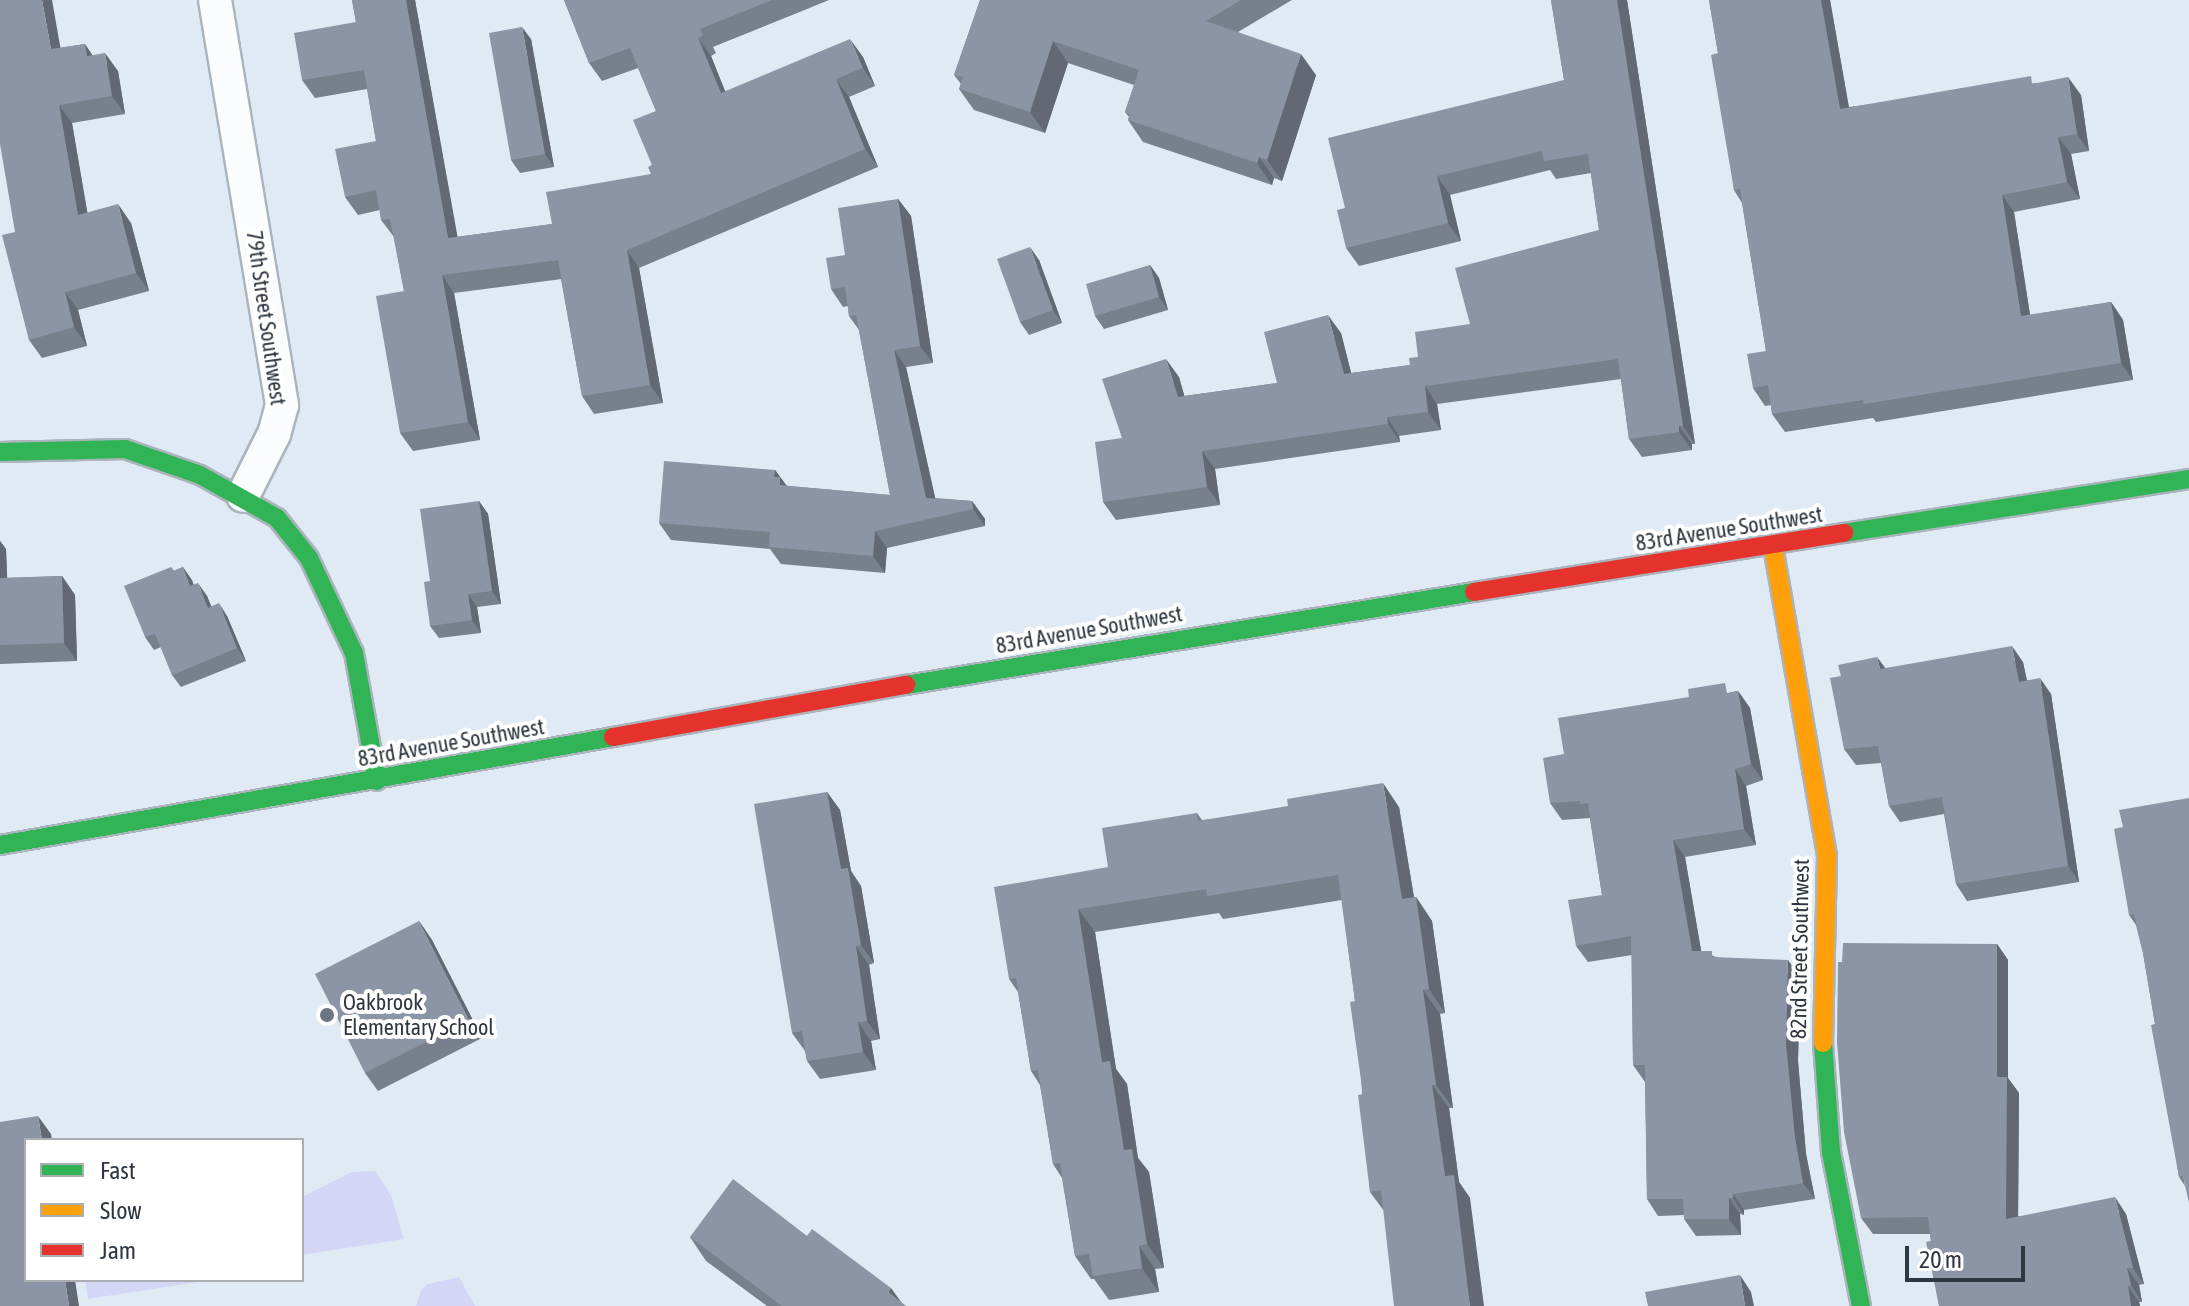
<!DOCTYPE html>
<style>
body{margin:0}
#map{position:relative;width:2189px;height:1306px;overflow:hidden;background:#dfeaf4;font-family:"Asap Condensed",sans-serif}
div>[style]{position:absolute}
.green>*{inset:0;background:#d3d7f5}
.roads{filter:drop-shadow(2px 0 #abb4bc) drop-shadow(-2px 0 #abb4bc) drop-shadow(0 2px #abb4bc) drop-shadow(0 -2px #abb4bc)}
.street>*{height:32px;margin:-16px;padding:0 16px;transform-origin:16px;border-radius:16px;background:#fafcfd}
.fast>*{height:18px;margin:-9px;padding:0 9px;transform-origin:9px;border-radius:9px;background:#30b455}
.slow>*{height:18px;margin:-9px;padding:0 9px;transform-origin:9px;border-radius:9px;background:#ff9f0a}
.jam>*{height:18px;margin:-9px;padding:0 9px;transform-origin:9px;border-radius:9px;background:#e5322d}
.wall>*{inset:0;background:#78808e}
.shaded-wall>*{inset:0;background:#626874}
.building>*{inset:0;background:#8c95a5}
.dots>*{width:22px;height:22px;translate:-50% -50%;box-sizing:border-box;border:4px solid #fff;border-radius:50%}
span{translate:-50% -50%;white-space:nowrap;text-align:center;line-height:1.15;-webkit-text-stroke:8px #fff;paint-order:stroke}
.street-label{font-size:22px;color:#2e3741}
.poi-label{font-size:22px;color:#2e3741}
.left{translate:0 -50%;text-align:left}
.legend{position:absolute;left:24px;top:1138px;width:280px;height:144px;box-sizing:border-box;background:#fff;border:2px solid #abafb3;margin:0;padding:10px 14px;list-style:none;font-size:24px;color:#2e3741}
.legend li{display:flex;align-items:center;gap:16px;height:40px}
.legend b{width:40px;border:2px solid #abafb3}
.scale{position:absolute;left:1905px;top:1246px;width:120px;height:36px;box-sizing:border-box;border:4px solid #2e3741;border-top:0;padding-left:10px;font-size:24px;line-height:28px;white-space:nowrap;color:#2e3741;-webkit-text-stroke:6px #fff;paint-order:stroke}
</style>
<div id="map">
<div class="green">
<div style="clip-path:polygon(376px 1171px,392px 1198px,404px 1239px,302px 1255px,302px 1197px,352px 1172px)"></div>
<div style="clip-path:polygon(459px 1277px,475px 1306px,416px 1306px,421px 1290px,427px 1284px)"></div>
<div style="clip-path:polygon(85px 1280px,198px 1280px,198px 1282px,88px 1299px)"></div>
</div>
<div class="roads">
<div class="street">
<div style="left:215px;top:0;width:411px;rotate:80.6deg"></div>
<div style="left:282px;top:405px;width:30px;rotate:105deg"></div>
<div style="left:274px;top:434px;width:69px;rotate:116.6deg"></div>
</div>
<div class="fast">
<div style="left:0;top:452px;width:125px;rotate:-1.4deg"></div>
<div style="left:125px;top:449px;width:79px;rotate:19.1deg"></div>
<div style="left:200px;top:475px;width:88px;rotate:29.2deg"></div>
<div style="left:277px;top:518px;width:51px;rotate:51.3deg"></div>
<div style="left:309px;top:558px;width:105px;rotate:64.7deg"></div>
<div style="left:354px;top:653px;width:130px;rotate:79.8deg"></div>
<div style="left:1844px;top:533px;width:349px;rotate:-8.9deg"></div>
<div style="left:906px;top:685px;width:576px;rotate:-9.3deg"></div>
<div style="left:0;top:845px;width:622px;rotate:-9.99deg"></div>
<div style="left:1823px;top:1043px;width:109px;rotate:85.8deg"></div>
<div style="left:1831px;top:1152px;width:157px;rotate:79deg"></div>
</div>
<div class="slow">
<div style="left:1773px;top:546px;width:315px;rotate:80.1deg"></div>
<div style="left:1827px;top:856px;width:187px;rotate:91.2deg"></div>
</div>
<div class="jam">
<div style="left:1474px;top:592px;width:375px;rotate:-9.1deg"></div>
<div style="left:613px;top:737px;width:298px;rotate:-10.1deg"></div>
</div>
</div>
<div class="wall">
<div style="clip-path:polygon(352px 0,415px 0,457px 237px,552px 224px,651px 174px,656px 111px,638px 68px,602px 81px,589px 63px,564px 0,829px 0,713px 47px,716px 53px,711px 56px,725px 91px,863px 57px,875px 86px,849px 97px,878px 167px,639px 268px,663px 403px,594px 414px,582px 396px,561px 279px,454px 293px,480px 440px,413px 451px,400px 433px,404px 291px,394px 237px,381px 220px,380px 210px,358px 215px,345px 197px,376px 141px,367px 89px,315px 98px,302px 80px,356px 22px)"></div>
<div style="clip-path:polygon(980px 0,1292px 0,1238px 32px,1316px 75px,1282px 181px,1274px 178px,1272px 185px,1143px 142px,1128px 120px,1129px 117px,1125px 112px,1134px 85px,1068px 63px,1045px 133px,974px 110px,959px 89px,961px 84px,954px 75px)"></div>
<div style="clip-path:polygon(1551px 0,1627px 0,1695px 444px,1692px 444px,1692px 450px,1642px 457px,1629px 439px,1621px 379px,1437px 404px,1441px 430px,1399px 436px,1400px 442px,1215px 469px,1220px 505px,1116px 520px,1103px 502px,1122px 438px,1179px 377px,1184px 396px,1277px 383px,1341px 333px,1351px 373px,1410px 365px,1418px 357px,1470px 324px,1599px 230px,1591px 173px,1556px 179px,1550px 170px,1450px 195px,1461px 241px,1359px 266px,1346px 248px,1345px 208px,1564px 80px)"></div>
<div style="clip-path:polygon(1709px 0,1830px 0,1849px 107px,2036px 83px,2081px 95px,2089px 151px,2071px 154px,2080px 199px,2014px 212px,2030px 315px,2111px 302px,2123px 320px,2133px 380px,1876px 422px,1873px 418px,1785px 432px,1772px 414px,1771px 405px,1765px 406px,1753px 388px,1766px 351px,1742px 203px,1734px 190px,1718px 53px)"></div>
<div style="clip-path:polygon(531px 39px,554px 167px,520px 173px,511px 160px)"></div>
<div style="clip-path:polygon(85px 44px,92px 55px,118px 71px,125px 114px,72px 123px,87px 213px,131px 223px,149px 291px,78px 310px,87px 346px,42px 358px,29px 340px,15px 232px,60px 48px)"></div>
<div style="clip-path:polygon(898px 199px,911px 216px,933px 363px,906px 367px,935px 498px,972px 501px,985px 519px,985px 526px,887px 548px,885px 573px,781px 564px,770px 549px,671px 540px,659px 523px,775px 470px,787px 486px,890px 495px,859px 330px,849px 316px,848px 306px,843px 307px,831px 289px,845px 255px)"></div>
<div style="clip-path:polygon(1039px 260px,1062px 323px,1029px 335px,1020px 322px)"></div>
<div style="clip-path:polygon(1150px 265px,1159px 278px,1168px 310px,1104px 329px,1095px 316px)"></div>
<div style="clip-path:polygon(479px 501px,488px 514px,501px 604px,477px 607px,481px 633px,439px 638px,430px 626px,430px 581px)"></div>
<div style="clip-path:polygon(0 541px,6px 549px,7px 578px,62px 576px,75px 595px,77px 661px,0 664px)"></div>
<div style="clip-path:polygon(171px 567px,174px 571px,183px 567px,193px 585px,207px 596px,211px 606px,227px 616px,246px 661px,181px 687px,172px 675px,161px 647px,154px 650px,145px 637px)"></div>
<div style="clip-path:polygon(2023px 662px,2027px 680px,2051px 694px,2079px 882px,1967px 901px,1956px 884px,1944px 814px,1900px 822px,1889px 806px,1881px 763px,1856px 765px,1844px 749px,1841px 676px,1885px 668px)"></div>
<div style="clip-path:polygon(1738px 691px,1750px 708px,1763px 780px,1746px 786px,1756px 845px,1685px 857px,1701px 951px,1716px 957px,1800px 976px,1798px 1061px,1806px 1154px,1815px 1199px,1744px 1210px,1744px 1215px,1740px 1214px,1741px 1235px,1696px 1236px,1684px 1219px,1684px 1215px,1658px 1216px,1647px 1199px,1645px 1082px,1633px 1065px,1632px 955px,1588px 962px,1576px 946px,1602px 895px,1590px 819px,1590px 818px,1562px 820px,1550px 803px,1564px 754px,1732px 692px)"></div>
<div style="clip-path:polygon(827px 792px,840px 810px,851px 871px,861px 886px,874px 963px,869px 965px,880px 1039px,871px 1041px,876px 1070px,820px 1079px,807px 1061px,805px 1051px,792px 1033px)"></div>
<div style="clip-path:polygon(1399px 807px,1414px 897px,1416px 897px,1432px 921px,1445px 1013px,1440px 1014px,1453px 1108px,1449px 1108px,1459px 1182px,1470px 1198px,1384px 1211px,1370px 1192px,1355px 1001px,1342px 900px,1223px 919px,1219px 913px,1095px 932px,1116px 1069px,1127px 1084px,1138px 1158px,1149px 1172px,1164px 1268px,1155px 1269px,1159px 1292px,1109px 1300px,1094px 1279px,1091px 1279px,1075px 1256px,1062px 1178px,1053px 1164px,1040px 1085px,1031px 1071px,1018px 992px,1009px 979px,1108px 867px,1197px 813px,1202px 820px)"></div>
<div style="clip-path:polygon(2123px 827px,2185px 1186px,2179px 1177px,2155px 1024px,2143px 953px,2136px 925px,2129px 915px)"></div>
<div style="clip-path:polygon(419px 921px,432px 940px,482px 1038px,378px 1091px,365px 1073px)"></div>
<div style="clip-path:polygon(1997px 944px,2008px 960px,2008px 1078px,2019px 1093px,2018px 1216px,2126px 1214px,2144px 1284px,2139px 1285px,2142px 1302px,2139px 1302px,2140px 1306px,1939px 1306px,1930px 1234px,1873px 1234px,1861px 1218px)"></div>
<div style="clip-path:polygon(807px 1236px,903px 1304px,906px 1306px,767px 1306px,706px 1261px,690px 1237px)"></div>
</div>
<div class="shaded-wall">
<div style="clip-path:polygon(42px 0,52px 0,64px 68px,51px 49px)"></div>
<div style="clip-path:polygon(406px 0,415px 0,461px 256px,448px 238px)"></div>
<div style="clip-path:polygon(1617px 0,1627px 0,1695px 444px,1683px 426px)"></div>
<div style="clip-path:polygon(1821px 0,1830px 0,1852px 126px,1840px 109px)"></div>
<div style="clip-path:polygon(522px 27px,531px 39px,554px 167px,545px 154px)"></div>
<div style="clip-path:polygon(698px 38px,711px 56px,733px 111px,721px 93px)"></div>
<div style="clip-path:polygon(850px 39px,863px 57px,875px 86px,863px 68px)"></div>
<div style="clip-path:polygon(1053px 41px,1068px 63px,1045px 133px,1030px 112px)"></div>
<div style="clip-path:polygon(85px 44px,97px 62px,87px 56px)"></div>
<div style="clip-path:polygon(105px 53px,118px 71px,125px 114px,112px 96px)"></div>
<div style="clip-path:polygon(1301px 54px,1316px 75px,1282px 181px,1267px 160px)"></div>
<div style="clip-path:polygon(2068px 77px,2081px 95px,2089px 151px,2077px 134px)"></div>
<div style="clip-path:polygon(836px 79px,849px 97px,878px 167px,865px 149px)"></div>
<div style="clip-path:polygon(59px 105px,72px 123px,91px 233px,78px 215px)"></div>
<div style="clip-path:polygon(2058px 137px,2071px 154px,2080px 199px,2067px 182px)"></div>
<div style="clip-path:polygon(1259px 157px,1274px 178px,1272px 185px,1257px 163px)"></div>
<div style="clip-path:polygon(1437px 176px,1450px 195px,1461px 241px,1448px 223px)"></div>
<div style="clip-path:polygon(2002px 195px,2014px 212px,2033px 334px,2021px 316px)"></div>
<div style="clip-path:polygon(898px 199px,911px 216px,933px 363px,920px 346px)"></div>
<div style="clip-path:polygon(118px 204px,131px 223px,149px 291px,136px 273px)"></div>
<div style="clip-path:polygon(1030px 247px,1039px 260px,1062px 323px,1053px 310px)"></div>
<div style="clip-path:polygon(627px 250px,639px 268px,663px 403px,650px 385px)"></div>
<div style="clip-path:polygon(1150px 265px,1159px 278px,1168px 310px,1159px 297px)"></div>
<div style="clip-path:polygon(442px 275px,454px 293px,480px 440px,468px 422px)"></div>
<div style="clip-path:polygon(65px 292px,78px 310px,87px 346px,74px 327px)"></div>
<div style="clip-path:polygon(2111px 302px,2123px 320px,2133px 380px,2121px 363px)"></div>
<div style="clip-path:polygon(1328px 315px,1341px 333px,1356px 392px,1344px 374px)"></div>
<div style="clip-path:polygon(894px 350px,906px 367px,939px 515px,926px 498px)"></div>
<div style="clip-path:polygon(1166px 359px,1179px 377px,1190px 415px,1178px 397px)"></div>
<div style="clip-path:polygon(1425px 386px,1437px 404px,1441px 430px,1428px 412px)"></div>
<div style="clip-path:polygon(1387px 417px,1399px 436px,1400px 442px,1388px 424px)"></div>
<div style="clip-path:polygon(1679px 426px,1692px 444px,1692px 450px,1679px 432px)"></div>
<div style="clip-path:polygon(1202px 451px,1215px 469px,1220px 505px,1207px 487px)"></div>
<div style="clip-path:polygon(775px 470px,793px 495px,792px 503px,774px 477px)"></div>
<div style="clip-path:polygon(479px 501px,488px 514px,501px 604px,492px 591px)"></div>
<div style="clip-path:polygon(972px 501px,985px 519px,985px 526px,973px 509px)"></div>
<div style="clip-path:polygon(875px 531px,887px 548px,885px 573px,873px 556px)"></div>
<div style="clip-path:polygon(0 541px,6px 549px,8px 597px,0 586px)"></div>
<div style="clip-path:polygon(183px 567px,192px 580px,199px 599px,190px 586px)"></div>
<div style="clip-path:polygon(62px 576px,75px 595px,77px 661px,64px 643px)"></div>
<div style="clip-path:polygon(198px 583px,207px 596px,217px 620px,208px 608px)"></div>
<div style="clip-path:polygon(468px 594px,477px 607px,481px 633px,472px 620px)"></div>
<div style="clip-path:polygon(219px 603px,227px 616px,246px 661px,237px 648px)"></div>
<div style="clip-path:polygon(2012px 646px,2023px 662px,2030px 698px,2019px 682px)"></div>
<div style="clip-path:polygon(1877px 657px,1889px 673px,1880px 669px)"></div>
<div style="clip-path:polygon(2040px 678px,2051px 694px,2079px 882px,2068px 866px)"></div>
<div style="clip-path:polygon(1738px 691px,1750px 708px,1763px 780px,1751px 764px)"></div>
<div style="clip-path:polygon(1735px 769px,1746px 786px,1756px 845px,1744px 829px)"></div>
<div style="clip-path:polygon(1383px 783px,1399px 807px,1418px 922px,1402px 899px)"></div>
<div style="clip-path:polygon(827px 792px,840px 810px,851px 871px,861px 886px,874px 963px,861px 945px,841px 869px)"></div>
<div style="clip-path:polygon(1673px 840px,1685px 857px,1704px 967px,1692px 951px)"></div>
<div style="clip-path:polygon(1416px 897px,1432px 921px,1445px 1013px,1429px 989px)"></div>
<div style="clip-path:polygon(1078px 909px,1095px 932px,1116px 1069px,1127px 1084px,1138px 1158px,1149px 1172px,1164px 1268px,1147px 1244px,1102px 1062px)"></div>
<div style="clip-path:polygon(419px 921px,432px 940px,482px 1038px,469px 1020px)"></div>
<div style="clip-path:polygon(1997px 944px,2008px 960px,2008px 1078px,2019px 1093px,2018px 1235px,2006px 1219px,1997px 1077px)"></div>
<div style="clip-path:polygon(856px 946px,869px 965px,880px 1039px,867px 1021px)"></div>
<div style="clip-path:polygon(1788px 960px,1800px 976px,1798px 1061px,1806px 1154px,1815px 1199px,1803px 1183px,1795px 1138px,1786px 1044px)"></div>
<div style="clip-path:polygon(1423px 990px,1440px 1014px,1453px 1108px,1436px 1085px)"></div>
<div style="clip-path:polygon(858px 1022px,871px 1041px,876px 1070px,863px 1052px)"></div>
<div style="clip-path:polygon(1432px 1085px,1449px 1108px,1459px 1182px,1470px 1198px,1484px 1306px,1470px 1306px,1445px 1176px)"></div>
<div style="clip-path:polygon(38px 1116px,51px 1134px,52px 1140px,42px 1140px)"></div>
<div style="clip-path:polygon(1733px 1194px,1744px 1210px,1744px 1215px,1733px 1198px)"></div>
<div style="clip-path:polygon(2115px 1197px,2126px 1214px,2144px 1284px,2133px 1268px)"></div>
<div style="clip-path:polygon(1729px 1198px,1740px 1214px,1741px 1235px,1729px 1219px)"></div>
<div style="clip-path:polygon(1139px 1246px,1155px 1269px,1159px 1292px,1142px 1268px)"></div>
<div style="clip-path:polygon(2127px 1268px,2139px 1285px,2142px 1302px,2131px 1285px)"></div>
<div style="clip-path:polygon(1740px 1275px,1751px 1292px,1754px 1306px,1745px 1306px)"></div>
<div style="clip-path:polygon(65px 1280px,75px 1280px,79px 1306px,69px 1306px)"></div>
<div style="clip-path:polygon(2128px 1286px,2139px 1302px,2140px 1306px,2131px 1306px)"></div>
<div style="clip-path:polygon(891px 1288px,904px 1306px,888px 1292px)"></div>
</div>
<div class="building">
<div style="clip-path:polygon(0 0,42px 0,51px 49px,85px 44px,87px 56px,105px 53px,112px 96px,59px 105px,78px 215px,118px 204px,136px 273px,65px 292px,74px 327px,29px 340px,2px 235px,15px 232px,0 144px)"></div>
<div style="clip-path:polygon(352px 0,406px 0,448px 238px,552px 224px,546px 192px,651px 174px,648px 167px,652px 165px,633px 120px,656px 111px,630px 48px,589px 63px,564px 0,772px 0,700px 29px,703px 35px,698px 38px,721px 93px,850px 39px,863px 68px,836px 79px,865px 149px,627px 250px,650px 385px,582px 396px,558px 260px,442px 275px,468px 422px,400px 433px,376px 296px,404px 291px,390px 219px,381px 220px,376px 190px,345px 197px,335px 149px,376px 141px,364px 70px,302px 80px,294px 33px,356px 22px)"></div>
<div style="clip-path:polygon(980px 0,1241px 0,1206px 21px,1301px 54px,1267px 160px,1259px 157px,1257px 163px,1128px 120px,1130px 114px,1125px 112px,1139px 70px,1053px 41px,1030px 112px,959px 89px,963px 77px,954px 75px)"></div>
<div style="clip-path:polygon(1551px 0,1617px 0,1683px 426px,1679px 426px,1679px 432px,1629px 439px,1618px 359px,1425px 386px,1428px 412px,1387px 417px,1388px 424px,1202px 451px,1207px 487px,1103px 502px,1095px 442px,1122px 438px,1102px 379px,1166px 359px,1178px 397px,1277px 383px,1264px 332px,1328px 315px,1344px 374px,1410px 365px,1409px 358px,1418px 357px,1415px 332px,1470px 324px,1455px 268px,1599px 230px,1588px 154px,1544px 161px,1542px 151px,1437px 176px,1448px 223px,1346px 248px,1337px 210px,1345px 208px,1328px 138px,1564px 80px)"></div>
<div style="clip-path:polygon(1709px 0,1821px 0,1840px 109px,2031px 76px,2032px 84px,2068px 77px,2077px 134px,2058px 137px,2067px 182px,2002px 195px,2021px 316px,2111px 302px,2121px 363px,1864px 404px,1863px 400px,1772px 414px,1768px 385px,1753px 388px,1747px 354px,1766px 351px,1740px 189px,1734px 190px,1711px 55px,1718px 53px)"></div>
<div style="clip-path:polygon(522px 27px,545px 154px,511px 160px,489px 33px)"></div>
<div style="clip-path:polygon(898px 199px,920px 346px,894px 350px,926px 498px,972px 501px,973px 509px,875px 531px,873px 556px,769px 547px,770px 532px,659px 523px,664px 461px,775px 470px,774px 477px,780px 477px,780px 485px,890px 495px,856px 315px,849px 316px,845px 287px,831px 289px,826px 258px,845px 255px,838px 208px)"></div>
<div style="clip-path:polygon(1030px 247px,1053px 310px,1020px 322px,997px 259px)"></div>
<div style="clip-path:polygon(1150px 265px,1159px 297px,1095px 316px,1086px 284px)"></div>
<div style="clip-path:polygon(479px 501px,492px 591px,468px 594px,472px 620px,430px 626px,424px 582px,430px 581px,420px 509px)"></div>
<div style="clip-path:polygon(171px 567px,173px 571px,183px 567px,190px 586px,198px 583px,208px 608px,219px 603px,237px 648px,172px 675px,155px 634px,145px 637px,124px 586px)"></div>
<div style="clip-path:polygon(62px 576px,64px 643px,0 645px,0 578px)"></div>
<div style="clip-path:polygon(2012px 646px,2019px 682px,2040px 678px,2068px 866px,1956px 884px,1942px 797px,1889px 806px,1878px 746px,1844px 749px,1830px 678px,1841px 676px,1838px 665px,1877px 657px,1880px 669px)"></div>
<div style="clip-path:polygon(1725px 683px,1727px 693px,1738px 691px,1751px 764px,1735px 769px,1744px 829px,1673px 840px,1692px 951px,1712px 951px,1712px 957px,1788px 960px,1786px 1044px,1795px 1138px,1803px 1183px,1733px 1194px,1733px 1198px,1729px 1198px,1729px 1219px,1684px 1219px,1683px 1199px,1647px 1199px,1645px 1065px,1633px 1065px,1631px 936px,1576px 946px,1568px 900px,1602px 895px,1588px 803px,1580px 804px,1580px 801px,1550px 803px,1543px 758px,1564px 754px,1558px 718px,1689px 697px,1688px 689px)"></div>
<div style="clip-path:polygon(1383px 783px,1402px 899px,1416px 897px,1429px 989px,1423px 990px,1436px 1085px,1432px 1085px,1445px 1176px,1454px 1175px,1470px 1306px,1394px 1306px,1381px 1190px,1370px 1192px,1358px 1095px,1363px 1094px,1350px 1002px,1355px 1001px,1338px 875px,1207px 896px,1206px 889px,1078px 909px,1102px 1062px,1110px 1061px,1124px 1150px,1132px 1149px,1147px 1244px,1139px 1246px,1142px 1268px,1093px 1276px,1089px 1254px,1075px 1256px,1060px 1163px,1053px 1164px,1038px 1070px,1031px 1071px,1016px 978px,1009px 979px,994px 887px,1108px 867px,1102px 828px,1197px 813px,1198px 821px,1288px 806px,1287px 799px)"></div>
<div style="clip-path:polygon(827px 792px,841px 869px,848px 868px,861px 945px,856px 946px,867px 1021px,858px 1022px,863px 1052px,807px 1061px,802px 1031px,792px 1033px,754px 804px)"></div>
<div style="clip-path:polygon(2189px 798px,2189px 1203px,2183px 1176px,2179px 1177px,2151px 1025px,2155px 1024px,2143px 953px,2134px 914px,2129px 915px,2114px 829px,2123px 827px,2119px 810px)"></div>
<div style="clip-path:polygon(419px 921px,469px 1020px,365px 1073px,315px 974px)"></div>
<div style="clip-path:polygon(1843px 943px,1997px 944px,1997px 1077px,2007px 1077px,2006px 1219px,2115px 1197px,2133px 1268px,2127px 1268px,2131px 1285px,2128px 1286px,2131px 1306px,1939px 1306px,1926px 1242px,1931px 1241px,1928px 1217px,1861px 1218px,1844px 1132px,1837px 1042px,1838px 962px,1842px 962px)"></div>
<div style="clip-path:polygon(38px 1116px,42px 1140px,26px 1140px,26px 1280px,65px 1280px,69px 1306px,0 1306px,0 1122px)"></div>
<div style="clip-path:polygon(733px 1179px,807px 1236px,812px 1229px,891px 1288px,888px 1292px,906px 1306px,782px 1306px,690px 1237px)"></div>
<div style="clip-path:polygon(1740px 1275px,1745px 1306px,1648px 1306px,1645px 1292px)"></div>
</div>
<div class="dots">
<div style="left:327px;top:1015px;background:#6c7680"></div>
</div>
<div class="street-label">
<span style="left:266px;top:318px;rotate:82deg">79th Street Southwest</span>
<span style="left:1729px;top:529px;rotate:-9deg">83rd Avenue Southwest</span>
<span style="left:1089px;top:630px;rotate:-10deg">83rd Avenue Southwest</span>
<span style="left:451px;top:743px;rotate:-10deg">83rd Avenue Southwest</span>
<span style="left:1800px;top:949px;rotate:-89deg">82nd Street Southwest</span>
</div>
<div class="poi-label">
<span class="left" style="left:343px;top:1015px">Oakbrook<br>Elementary School</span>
</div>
<ul class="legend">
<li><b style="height:10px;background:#30b455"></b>Fast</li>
<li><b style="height:10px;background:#ff9f0a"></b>Slow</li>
<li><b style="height:10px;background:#e5322d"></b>Jam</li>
</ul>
<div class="scale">20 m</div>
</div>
